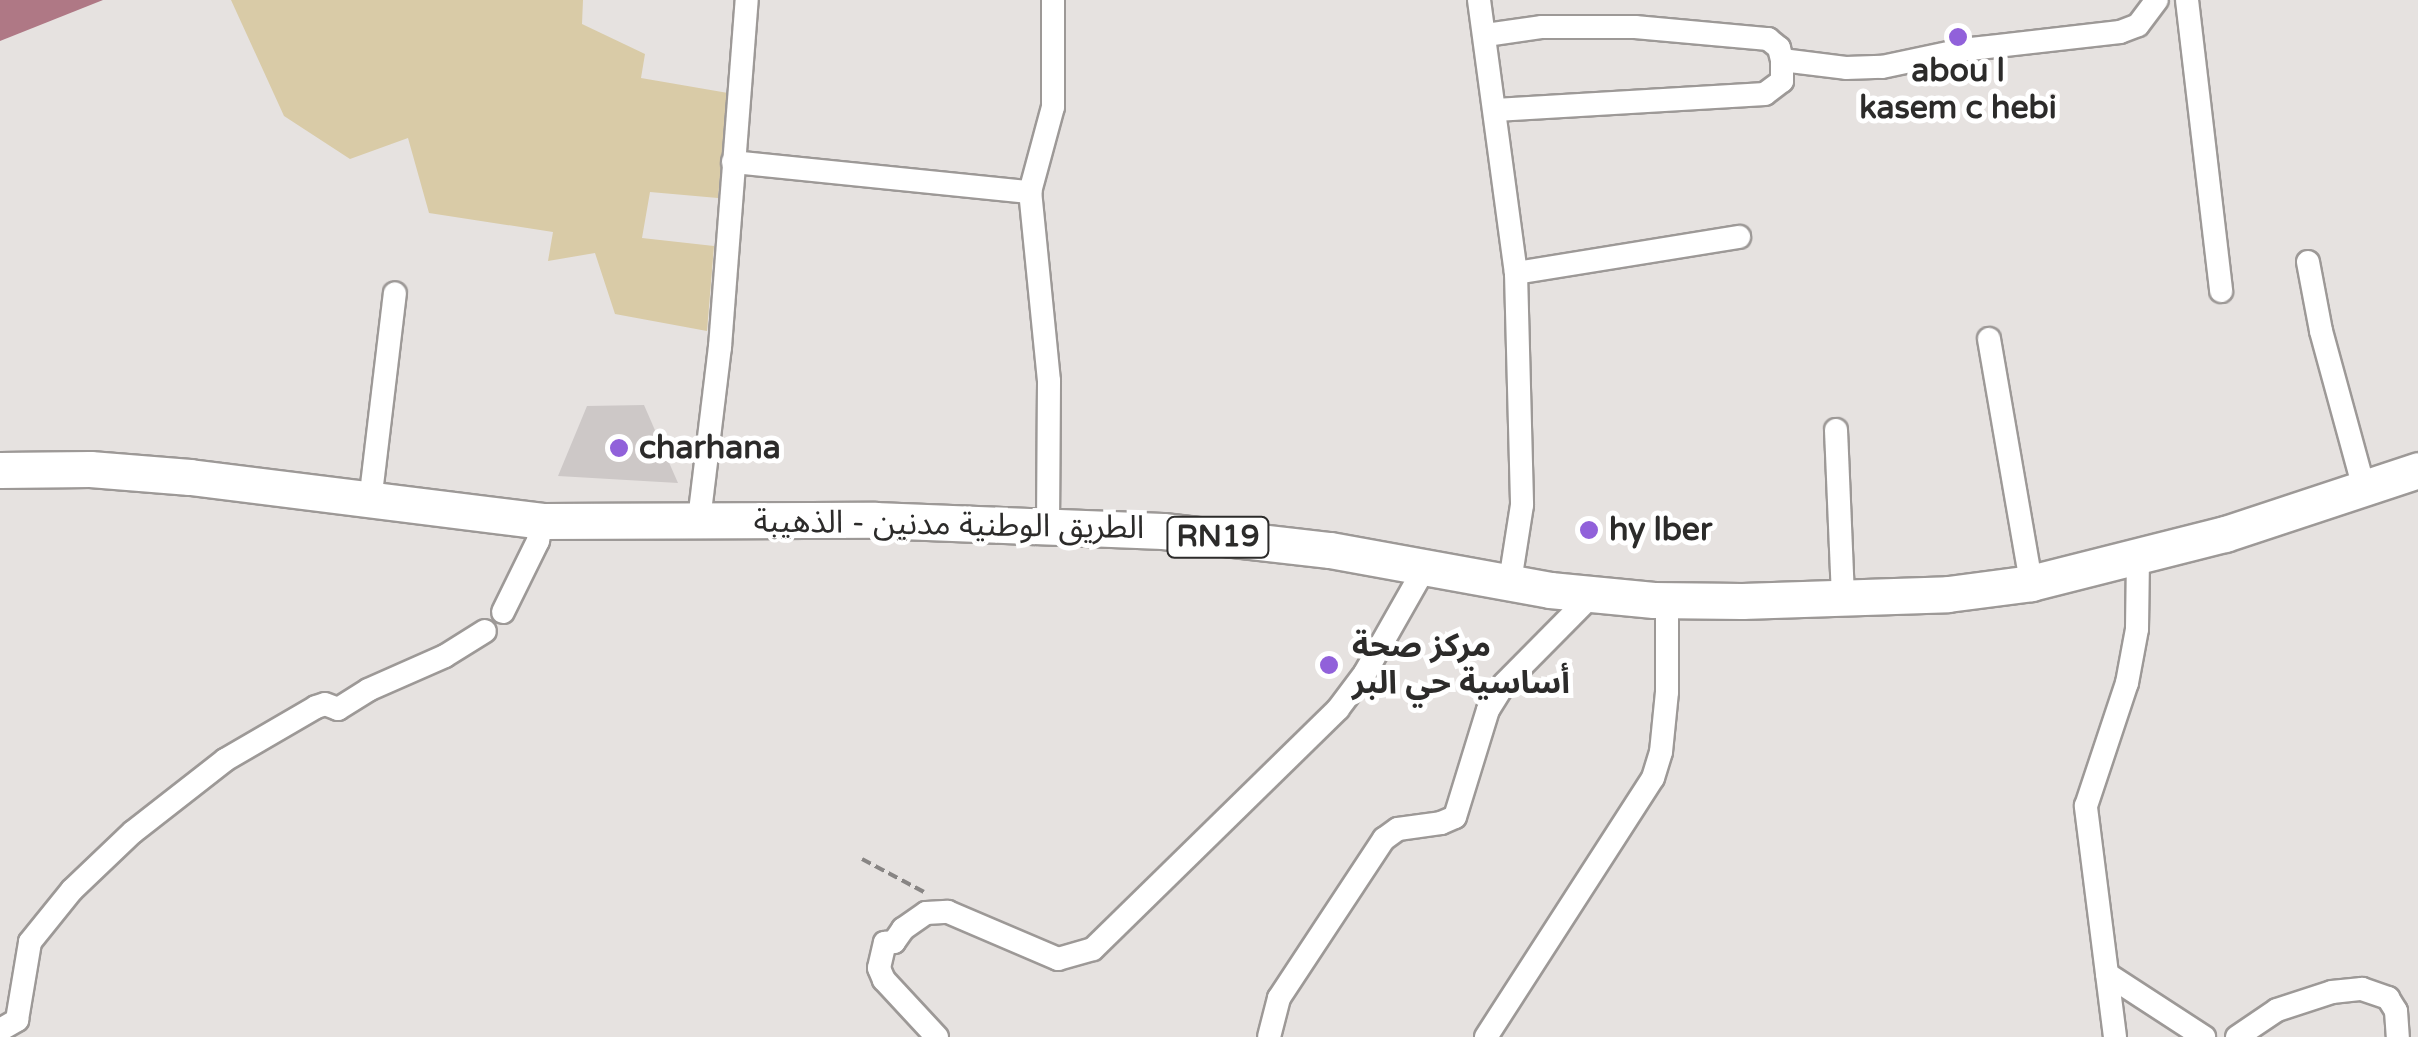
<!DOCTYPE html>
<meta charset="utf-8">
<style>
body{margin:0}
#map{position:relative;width:2418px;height:1037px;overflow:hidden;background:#e6e2e0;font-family:"Varela Round","Noto Sans Arabic",sans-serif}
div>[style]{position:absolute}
.green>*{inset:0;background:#d9cba7}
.water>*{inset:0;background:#af7885}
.building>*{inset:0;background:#cdc8c7}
.path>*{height:4px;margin-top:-2px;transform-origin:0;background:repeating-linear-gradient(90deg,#888584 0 10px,transparent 0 15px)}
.roads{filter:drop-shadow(2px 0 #9d9997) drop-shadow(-2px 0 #9d9997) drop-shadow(0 2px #9d9997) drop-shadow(0 -2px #9d9997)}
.minor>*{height:22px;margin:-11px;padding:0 11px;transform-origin:11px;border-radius:11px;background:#fff}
.primary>*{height:35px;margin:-17.5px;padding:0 17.5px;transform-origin:17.5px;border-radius:17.5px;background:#fff}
.dots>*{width:28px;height:28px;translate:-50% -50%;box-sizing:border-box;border:5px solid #fff;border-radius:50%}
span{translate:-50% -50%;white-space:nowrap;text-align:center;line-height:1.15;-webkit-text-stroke:10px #fff;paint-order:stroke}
.shield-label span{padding:2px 8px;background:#fff;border:2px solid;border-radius:8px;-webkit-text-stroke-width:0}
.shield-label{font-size:30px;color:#2c2b2a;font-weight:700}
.poi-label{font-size:32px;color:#2c2b2a;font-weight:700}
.left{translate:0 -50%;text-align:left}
.street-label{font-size:32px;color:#2c2b2a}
</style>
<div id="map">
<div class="green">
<div style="clip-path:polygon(231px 0,583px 0,582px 24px,645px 54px,641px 78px,728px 93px,718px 198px,650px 192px,642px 238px,714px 246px,707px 331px,615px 314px,595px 253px,548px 261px,553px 232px,429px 213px,408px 138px,350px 159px,284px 116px)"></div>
</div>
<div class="water">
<div style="clip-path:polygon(0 0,103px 0,0 41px)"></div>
</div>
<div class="building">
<div style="clip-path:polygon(644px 405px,678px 483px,558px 476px,587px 406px)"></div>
</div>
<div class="path">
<div style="left:862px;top:859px;width:70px;rotate:28deg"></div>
</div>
<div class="roads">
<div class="minor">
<div style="left:1479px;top:0;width:275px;rotate:82.3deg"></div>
<div style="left:1516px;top:273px;width:232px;rotate:88.5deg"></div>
<div style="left:1522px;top:505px;width:78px;rotate:98.9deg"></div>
<div style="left:2187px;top:0;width:293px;rotate:83.3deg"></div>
<div style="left:1486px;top:35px;width:57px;rotate:-8.1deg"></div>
<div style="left:1542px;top:27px;width:93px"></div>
<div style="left:1635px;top:27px;width:134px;rotate:5.2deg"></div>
<div style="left:1768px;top:39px;width:14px;rotate:39deg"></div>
<div style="left:1779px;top:48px;width:12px;rotate:76deg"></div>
<div style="left:1782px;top:60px;width:21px;rotate:90deg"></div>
<div style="left:1782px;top:81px;width:21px;rotate:143deg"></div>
<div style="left:1765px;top:94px;width:270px;rotate:176.6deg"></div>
<div style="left:1782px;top:60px;width:64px;rotate:7.1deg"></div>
<div style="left:1846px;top:68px;width:36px;rotate:-2deg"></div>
<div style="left:1882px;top:67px;width:82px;rotate:-12deg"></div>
<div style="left:1962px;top:50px;width:159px;rotate:-6.5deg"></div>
<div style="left:2120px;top:32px;width:19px;rotate:-21deg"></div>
<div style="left:2138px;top:25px;width:31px;rotate:-53deg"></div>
<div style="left:733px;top:162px;width:299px;rotate:5.8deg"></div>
<div style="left:2308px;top:262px;width:70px;rotate:79.3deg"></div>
<div style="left:2321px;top:331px;width:163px;rotate:74.7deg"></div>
<div style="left:1516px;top:273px;width:226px;rotate:-9.2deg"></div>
<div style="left:1989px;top:339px;width:248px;rotate:80.2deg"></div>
<div style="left:1836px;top:430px;width:170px;rotate:87.6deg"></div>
<div style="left:370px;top:502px;width:210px;rotate:-83.2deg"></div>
<div style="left:699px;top:520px;width:174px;rotate:-83.1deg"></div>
<div style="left:720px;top:347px;width:348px;rotate:-85.6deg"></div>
<div style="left:1048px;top:526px;width:145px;rotate:-89.6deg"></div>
<div style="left:1049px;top:381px;width:190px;rotate:-95.7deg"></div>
<div style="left:1030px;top:192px;width:88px;rotate:-74.9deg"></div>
<div style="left:1053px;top:107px;width:107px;rotate:-90deg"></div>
<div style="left:503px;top:612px;width:79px;rotate:-63.8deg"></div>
<div style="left:538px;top:541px;width:20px;rotate:-79deg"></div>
<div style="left:2107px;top:974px;width:116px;rotate:33deg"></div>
<div style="left:0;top:1030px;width:20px;rotate:-30deg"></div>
<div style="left:17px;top:1020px;width:79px;rotate:-80.5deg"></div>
<div style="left:30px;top:942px;width:67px;rotate:-51.1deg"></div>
<div style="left:72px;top:890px;width:84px;rotate:-43.6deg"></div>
<div style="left:133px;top:832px;width:117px;rotate:-38deg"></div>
<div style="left:225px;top:760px;width:105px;rotate:-30.2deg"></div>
<div style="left:316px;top:707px;width:9px;rotate:-18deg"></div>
<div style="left:325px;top:704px;width:14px;rotate:21deg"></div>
<div style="left:338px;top:709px;width:36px;rotate:-32deg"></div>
<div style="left:368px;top:690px;width:84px;rotate:-23.8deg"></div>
<div style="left:445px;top:656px;width:47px;rotate:-32deg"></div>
<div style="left:937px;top:1037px;width:78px;rotate:-132.9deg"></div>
<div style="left:884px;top:980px;width:13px;rotate:-113deg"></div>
<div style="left:879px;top:968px;width:26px;rotate:-77deg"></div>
<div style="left:885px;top:943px;width:9px;rotate:-6deg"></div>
<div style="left:894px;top:942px;width:16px;rotate:-55deg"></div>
<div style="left:903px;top:929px;width:28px;rotate:-35deg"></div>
<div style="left:926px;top:913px;width:22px;rotate:-3deg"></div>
<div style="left:948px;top:912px;width:120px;rotate:23.1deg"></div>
<div style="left:1058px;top:959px;width:36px;rotate:-16deg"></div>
<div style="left:1093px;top:949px;width:343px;rotate:-44.4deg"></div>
<div style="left:1338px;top:709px;width:45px;rotate:-53.1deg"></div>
<div style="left:1365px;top:673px;width:117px;rotate:-60.4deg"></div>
<div style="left:1269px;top:1037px;width:40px;rotate:-75.6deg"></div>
<div style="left:1279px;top:998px;width:191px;rotate:-56.6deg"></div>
<div style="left:1384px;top:839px;width:17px;rotate:-36deg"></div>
<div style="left:1398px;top:829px;width:43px;rotate:-7.9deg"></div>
<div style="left:1441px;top:823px;width:15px;rotate:-23deg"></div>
<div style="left:1455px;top:817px;width:112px;rotate:-72.9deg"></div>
<div style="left:1488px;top:710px;width:31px;rotate:-58deg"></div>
<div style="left:1504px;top:684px;width:125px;rotate:-45.3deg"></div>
<div style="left:1486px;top:1037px;width:308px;rotate:-57.2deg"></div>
<div style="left:1653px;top:778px;width:27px;rotate:-73deg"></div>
<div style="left:1661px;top:752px;width:60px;rotate:-84.3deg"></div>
<div style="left:1667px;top:692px;width:92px;rotate:-90deg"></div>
<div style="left:2115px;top:1037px;width:233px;rotate:-97.2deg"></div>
<div style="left:2086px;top:806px;width:130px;rotate:-71.6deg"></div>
<div style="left:2127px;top:683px;width:55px;rotate:-79.5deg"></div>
<div style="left:2137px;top:629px;width:72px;rotate:-89.2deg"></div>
<div style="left:2237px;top:1037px;width:48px;rotate:-34deg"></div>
<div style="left:2277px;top:1010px;width:58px;rotate:-18.1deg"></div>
<div style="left:2332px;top:992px;width:30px;rotate:-6deg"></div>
<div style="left:2362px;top:989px;width:28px;rotate:19deg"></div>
<div style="left:2388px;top:998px;width:15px;rotate:58deg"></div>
<div style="left:2396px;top:1011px;width:26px;rotate:86deg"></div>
</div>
<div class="primary">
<div style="left:0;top:470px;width:90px;rotate:-0.6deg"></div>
<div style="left:90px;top:469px;width:100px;rotate:4.6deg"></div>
<div style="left:190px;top:477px;width:355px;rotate:7.1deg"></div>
<div style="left:542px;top:521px;width:333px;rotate:-0.2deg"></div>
<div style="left:875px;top:520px;width:288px;rotate:2.2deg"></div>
<div style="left:1163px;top:531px;width:168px;rotate:6.5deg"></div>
<div style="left:1330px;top:550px;width:224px;rotate:10.3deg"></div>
<div style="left:1550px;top:590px;width:104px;rotate:5.5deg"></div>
<div style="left:1654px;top:600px;width:88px;rotate:0.7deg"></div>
<div style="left:1742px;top:601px;width:206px;rotate:-1.9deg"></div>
<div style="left:1948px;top:594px;width:84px;rotate:-7.5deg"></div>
<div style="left:2031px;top:583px;width:200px;rotate:-14.2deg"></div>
<div style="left:2225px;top:534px;width:203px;rotate:-18.3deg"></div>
</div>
</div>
<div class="dots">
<div style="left:1958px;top:37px;background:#9161da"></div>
<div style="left:619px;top:448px;background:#9161da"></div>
<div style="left:1589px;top:530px;background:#9161da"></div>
<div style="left:1329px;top:665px;background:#9161da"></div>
</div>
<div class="shield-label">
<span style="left:1218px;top:537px">RN19</span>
</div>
<div class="poi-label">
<span style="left:1958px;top:90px">abou l<br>kasem c hebi</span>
<span class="left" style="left:639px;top:448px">charhana</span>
<span class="left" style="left:1609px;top:530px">hy lber</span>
<span class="left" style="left:1352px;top:665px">مركز صحة<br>أساسية حي البر</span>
</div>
<div class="street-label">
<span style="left:949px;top:525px;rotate:1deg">الطريق الوطنية مدنين - الذهيبة</span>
</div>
</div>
